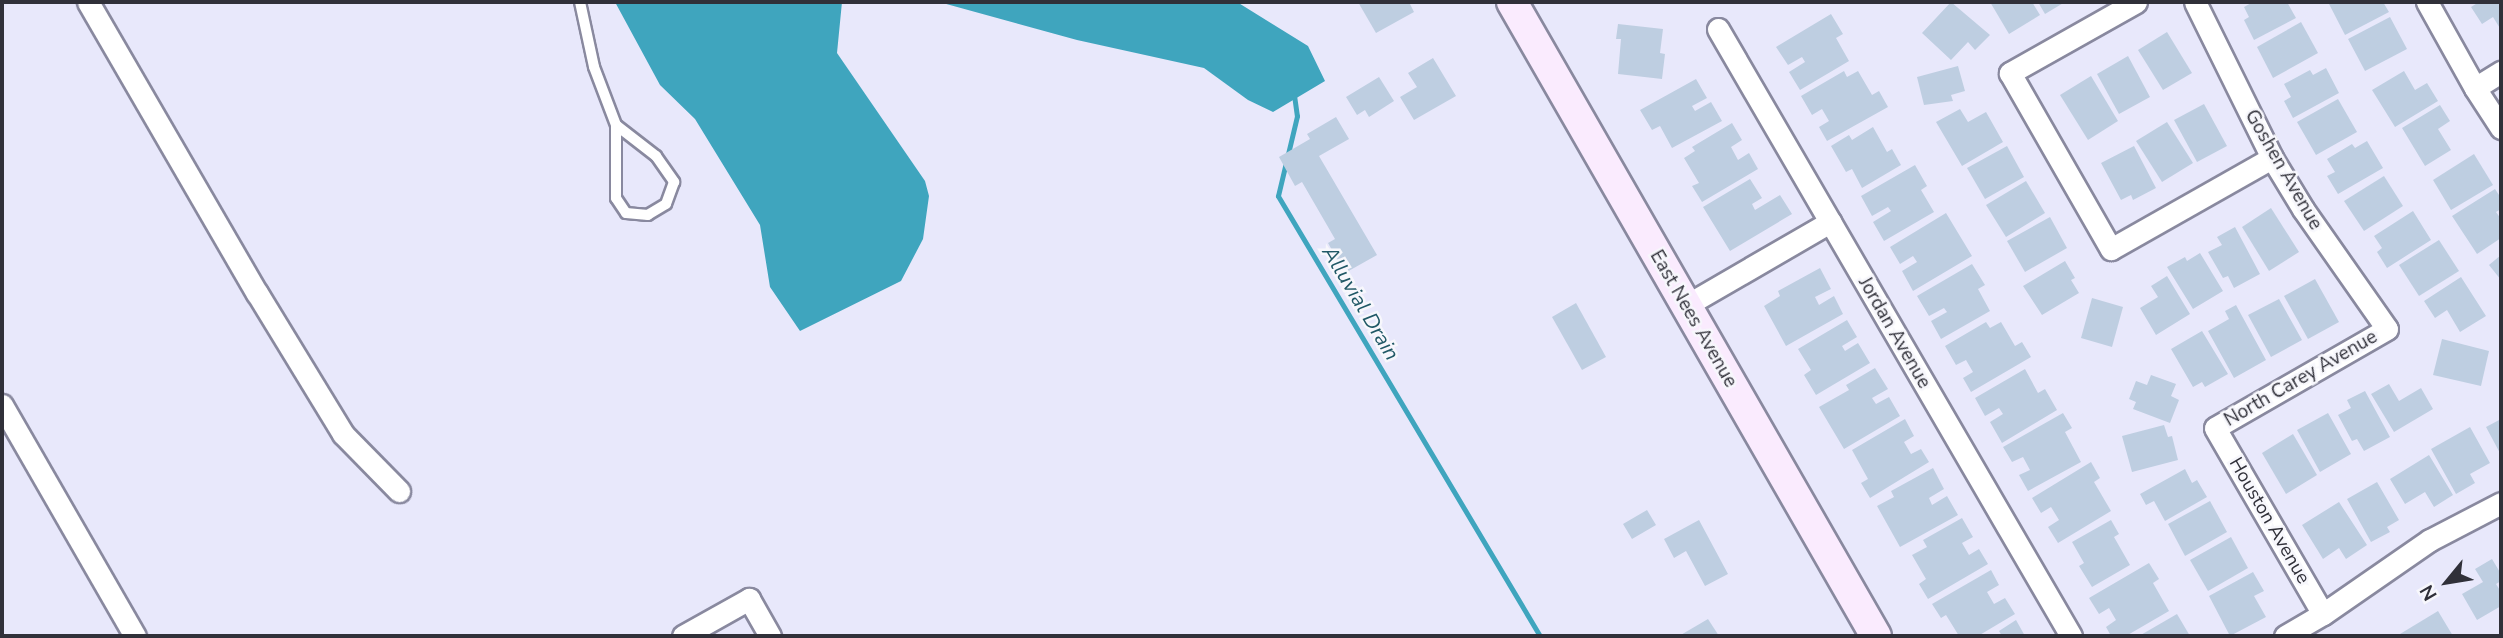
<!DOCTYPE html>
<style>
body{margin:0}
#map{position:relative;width:2503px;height:638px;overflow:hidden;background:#e8e8fb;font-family:"Nunito Sans",sans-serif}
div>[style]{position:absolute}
.water>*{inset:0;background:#3fa5be}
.stream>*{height:5px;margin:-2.5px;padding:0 2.5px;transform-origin:2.5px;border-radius:2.5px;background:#3fa5be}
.building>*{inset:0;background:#becee1}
.roads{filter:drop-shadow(2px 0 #89899f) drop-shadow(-2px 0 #89899f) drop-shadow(0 2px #89899f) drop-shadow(0 -2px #89899f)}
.lane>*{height:10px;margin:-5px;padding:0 5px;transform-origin:5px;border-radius:5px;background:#fff}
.street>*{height:21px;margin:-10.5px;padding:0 10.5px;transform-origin:10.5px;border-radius:10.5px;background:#fff}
.secondary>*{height:30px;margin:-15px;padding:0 15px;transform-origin:15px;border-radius:15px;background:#faebfe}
span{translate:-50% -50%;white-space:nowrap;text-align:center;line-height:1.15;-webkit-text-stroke:5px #f7f7fc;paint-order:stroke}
.street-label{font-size:19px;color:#303039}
.water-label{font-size:21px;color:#205866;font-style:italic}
.frame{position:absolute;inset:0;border:4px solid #303039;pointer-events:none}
.north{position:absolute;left:2412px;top:547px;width:70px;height:70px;-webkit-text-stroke:5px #f7f7fc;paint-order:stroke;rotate:240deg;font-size:19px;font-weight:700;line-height:28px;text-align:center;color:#303039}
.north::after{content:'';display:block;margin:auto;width:24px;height:32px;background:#303039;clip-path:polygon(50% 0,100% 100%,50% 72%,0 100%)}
</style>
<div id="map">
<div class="water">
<div style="clip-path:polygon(615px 2px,842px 2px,837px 53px,925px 181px,929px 196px,923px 239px,901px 281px,800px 331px,770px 287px,760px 225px,695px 119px,660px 85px)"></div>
<div style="clip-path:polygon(939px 2px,1237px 2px,1308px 46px,1325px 81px,1273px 112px,1248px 100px,1204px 68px,1077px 40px)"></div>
</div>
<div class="stream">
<div style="left:1294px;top:95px;width:21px;rotate:82deg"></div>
<div style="left:1297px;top:116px;width:82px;rotate:103.4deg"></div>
<div style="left:1278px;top:196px;width:512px;rotate:59.23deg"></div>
</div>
<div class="building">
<div style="clip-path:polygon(1358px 2px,1409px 2px,1414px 12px,1376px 33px)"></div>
<div style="clip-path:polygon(1951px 2px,1990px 35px,1975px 50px,1968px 42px,1951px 60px,1922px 33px)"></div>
<div style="clip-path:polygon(1990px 2px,2032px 2px,2040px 15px,2009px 34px)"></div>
<div style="clip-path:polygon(2038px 2px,2065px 2px,2045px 14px)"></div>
<div style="clip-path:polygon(2253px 2px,2287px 2px,2296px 18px,2254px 40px,2244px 20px,2249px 17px,2244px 7px)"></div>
<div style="clip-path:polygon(2328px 2px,2383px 2px,2389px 12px,2345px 35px)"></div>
<div style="clip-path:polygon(2479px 2px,2501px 2px,2501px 30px,2493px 17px,2482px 24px,2471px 7px)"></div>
<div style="clip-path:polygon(1831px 14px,1843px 34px,1836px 38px,1849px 61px,1800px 90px,1789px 72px,1805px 62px,1802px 57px,1788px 65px,1776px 47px)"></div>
<div style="clip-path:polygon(2390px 17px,2407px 49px,2365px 71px,2348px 39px)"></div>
<div style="clip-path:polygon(2301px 22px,2318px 53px,2273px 78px,2257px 47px)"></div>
<div style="clip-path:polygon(1618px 24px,1663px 29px,1660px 53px,1665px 54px,1662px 79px,1618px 74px,1621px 39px,1616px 39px)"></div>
<div style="clip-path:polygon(2167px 32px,2192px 73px,2163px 90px,2138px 50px)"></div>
<div style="clip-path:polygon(2128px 56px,2150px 97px,2119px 114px,2097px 74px)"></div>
<div style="clip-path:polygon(1433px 58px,1456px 96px,1414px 120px,1400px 97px,1417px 87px,1408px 73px)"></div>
<div style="clip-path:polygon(1958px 66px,1965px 91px,1951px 95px,1953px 101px,1924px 105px,1917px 77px)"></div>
<div style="clip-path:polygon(2326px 68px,2339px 93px,2293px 118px,2284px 101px,2291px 97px,2284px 84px,2310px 70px,2313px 75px)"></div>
<div style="clip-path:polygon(1844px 71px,1847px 77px,1858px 71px,1872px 95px,1879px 91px,1888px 107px,1827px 141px,1819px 127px,1829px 121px,1822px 109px,1812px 115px,1801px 96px)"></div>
<div style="clip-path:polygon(2404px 71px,2415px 90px,2427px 83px,2438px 101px,2395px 127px,2372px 90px)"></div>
<div style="clip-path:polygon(2091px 76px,2118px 121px,2088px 140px,2060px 95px)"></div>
<div style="clip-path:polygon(1379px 77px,1394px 101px,1369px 117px,1365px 110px,1357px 115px,1346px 97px)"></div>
<div style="clip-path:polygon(1696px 79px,1707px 98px,1692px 106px,1695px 111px,1711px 102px,1722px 121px,1672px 148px,1660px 126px,1652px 130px,1640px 110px)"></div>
<div style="clip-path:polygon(2338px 99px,2357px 132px,2316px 155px,2297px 122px)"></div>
<div style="clip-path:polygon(2204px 104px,2227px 146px,2197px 162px,2174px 120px)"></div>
<div style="clip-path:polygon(2440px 105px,2450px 121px,2438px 129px,2451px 150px,2425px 166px,2402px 128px)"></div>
<div style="clip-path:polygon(1960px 109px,1968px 122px,1986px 112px,2003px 142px,1962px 166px,1936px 122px)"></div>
<div style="clip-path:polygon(1336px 117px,1349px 139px,1319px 156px,1377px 255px,1345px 273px,1328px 243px,1335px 239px,1302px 182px,1295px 186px,1279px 157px,1310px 139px,1307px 134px)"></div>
<div style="clip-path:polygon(2167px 122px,2193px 163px,2162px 182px,2136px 141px)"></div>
<div style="clip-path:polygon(1732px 123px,1742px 140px,1731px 147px,1738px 160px,1749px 153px,1758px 169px,1702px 202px,1692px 186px,1699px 183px,1684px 158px,1695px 151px,1692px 147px)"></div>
<div style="clip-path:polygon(1873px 127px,1887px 152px,1892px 149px,1901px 165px,1862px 188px,1852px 169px,1846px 172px,1831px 146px,1849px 135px,1852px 140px)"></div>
<div style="clip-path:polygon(2367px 141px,2383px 168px,2338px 194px,2327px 176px,2335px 172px,2327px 159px,2352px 144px,2355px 148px)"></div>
<div style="clip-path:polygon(2007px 146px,2024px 177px,1985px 199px,1967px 168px)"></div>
<div style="clip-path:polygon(2134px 146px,2156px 188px,2133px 200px,2131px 195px,2121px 200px,2101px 163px)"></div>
<div style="clip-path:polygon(2474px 154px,2493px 185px,2451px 210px,2433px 180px)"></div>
<div style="clip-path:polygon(1915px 165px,1927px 186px,1921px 190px,1934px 212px,1884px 241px,1873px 222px,1891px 211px,1888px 207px,1872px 216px,1861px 196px)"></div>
<div style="clip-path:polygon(2384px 176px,2403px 206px,2364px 231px,2344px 201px)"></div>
<div style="clip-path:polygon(1750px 179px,1762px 198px,1752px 204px,1755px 210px,1780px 195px,1792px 214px,1730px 251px,1703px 207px)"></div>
<div style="clip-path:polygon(2026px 181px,2045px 213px,2006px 237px,1986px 205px)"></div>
<div style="clip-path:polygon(2495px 189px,2501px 198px,2501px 209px,2496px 212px,2501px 219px,2501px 238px,2477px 254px,2452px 216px)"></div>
<div style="clip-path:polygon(2271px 208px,2299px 252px,2269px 271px,2242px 227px)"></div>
<div style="clip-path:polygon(2413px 211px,2431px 240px,2387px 268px,2377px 252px,2382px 248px,2374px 236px)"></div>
<div style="clip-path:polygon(1946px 213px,1972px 256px,1913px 291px,1902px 271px,1917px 262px,1913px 256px,1900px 264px,1890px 247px)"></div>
<div style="clip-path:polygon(2050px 217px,2067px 248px,2025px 272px,2007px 241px)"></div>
<div style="clip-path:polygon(2235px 227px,2260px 274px,2234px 288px,2228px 276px,2223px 278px,2208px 252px,2222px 245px,2217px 237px)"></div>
<div style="clip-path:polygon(2439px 240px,2459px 271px,2419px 296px,2399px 265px)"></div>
<div style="clip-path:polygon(2200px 253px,2223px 291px,2193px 309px,2167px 267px,2185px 257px,2187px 261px)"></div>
<div style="clip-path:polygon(2501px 255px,2501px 280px,2489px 265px)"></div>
<div style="clip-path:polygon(2065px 261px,2075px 278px,2071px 280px,2079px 293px,2042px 315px,2023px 286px)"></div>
<div style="clip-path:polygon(1972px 264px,1985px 285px,1978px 289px,1990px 311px,1941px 339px,1931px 321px,1947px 312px,1944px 308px,1929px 316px,1917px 296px)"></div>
<div style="clip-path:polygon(1820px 268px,1831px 289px,1815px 297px,1819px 305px,1834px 296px,1843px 314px,1786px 346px,1764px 306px,1780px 296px,1778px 291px)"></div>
<div style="clip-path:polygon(2167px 276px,2190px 314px,2156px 335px,2140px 308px,2158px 297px,2151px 286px)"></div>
<div style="clip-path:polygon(2461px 277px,2486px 316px,2460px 332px,2447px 310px,2435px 318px,2424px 301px)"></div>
<div style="clip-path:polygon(2315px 279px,2339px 322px,2308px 339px,2284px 296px)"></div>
<div style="clip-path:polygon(2092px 298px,2123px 307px,2112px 347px,2081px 338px)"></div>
<div style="clip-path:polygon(2279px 299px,2302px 340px,2271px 357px,2248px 315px)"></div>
<div style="clip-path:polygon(1576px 303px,1606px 357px,1582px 370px,1552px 317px)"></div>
<div style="clip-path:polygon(2236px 305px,2266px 360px,2234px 378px,2208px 331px,2229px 319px,2225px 311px)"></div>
<div style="clip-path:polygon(1847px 320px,1857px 337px,1842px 346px,1845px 351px,1858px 343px,1870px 363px,1816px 395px,1804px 375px,1811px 370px,1798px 349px)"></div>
<div style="clip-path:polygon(1986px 322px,1990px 328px,2001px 322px,2015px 346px,2022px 342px,2031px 357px,1971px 392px,1963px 378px,1973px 372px,1966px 360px,1956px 365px,1945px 346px)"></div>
<div style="clip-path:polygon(2202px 331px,2228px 374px,2205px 387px,2202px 382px,2193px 387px,2171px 349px)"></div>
<div style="clip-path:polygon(2442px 339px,2489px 351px,2481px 386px,2433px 375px)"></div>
<div style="clip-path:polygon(1875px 368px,1888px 389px,1872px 398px,1876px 404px,1889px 397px,1900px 416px,1844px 449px,1819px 407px,1849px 390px,1846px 385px)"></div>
<div style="clip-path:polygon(2025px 369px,2038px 393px,2045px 389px,2057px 410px,2002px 443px,1990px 422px,2003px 414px,1999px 408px,1985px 416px,1975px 398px)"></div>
<div style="clip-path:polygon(2151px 375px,2176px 384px,2171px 396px,2179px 400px,2170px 423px,2133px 409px,2136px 402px,2129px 399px,2136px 381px,2147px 385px)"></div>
<div style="clip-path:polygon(2389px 384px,2399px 401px,2421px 388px,2433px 409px,2394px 432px,2371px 394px)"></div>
<div style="clip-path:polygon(2365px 391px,2390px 437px,2364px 451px,2357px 439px,2352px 441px,2338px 415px,2351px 408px,2347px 400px)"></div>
<div style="clip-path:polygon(2063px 413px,2072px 428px,2065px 432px,2081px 462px,2028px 491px,2019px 475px,2030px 470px,2023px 457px,2012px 462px,2003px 447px)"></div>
<div style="clip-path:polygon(2328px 413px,2351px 454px,2320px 472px,2297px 430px)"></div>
<div style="clip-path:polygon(1905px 419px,1914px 436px,1904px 442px,1911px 454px,1921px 449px,1929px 462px,1870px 498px,1861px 483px,1868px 479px,1852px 450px)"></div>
<div style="clip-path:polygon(2501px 419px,2501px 455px,2486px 427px)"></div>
<div style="clip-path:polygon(2164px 425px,2168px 437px,2172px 436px,2178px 460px,2132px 472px,2122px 436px)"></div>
<div style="clip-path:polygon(2470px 427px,2490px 463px,2470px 474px,2475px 483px,2456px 494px,2431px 449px)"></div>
<div style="clip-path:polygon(2293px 434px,2317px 475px,2286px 494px,2262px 453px)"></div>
<div style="clip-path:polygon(2429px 455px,2453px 495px,2434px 507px,2425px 492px,2405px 504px,2390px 479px)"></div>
<div style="clip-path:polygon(2091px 462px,2100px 478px,2094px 482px,2111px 511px,2058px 543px,2048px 527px,2059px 520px,2051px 507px,2041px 513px,2032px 498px)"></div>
<div style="clip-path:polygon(1933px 468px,1944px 489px,1929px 498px,1932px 505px,1947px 496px,1958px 515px,1900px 547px,1877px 506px,1894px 497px,1891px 491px)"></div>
<div style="clip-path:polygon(2185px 469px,2192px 483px,2197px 480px,2207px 497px,2165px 521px,2154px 501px,2146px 505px,2140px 494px)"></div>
<div style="clip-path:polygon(2377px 482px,2399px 520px,2387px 527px,2390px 532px,2371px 542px,2347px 499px)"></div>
<div style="clip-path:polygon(2210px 501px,2227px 532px,2185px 556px,2168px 524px)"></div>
<div style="clip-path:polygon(2339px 502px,2367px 545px,2346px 559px,2339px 548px,2323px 559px,2302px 525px)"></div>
<div style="clip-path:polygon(1647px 510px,1656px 525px,1632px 539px,1623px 524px)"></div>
<div style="clip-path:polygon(1962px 518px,1973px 537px,1962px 543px,1969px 555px,1979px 549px,1988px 564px,1928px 599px,1919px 584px,1926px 579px,1912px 555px,1927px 547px,1923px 540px)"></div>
<div style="clip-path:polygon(1699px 520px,1728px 574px,1705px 586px,1686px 551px,1674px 558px,1664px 539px)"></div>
<div style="clip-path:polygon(2111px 520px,2119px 534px,2114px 537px,2130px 565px,2092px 587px,2079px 566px,2084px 563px,2072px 542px)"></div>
<div style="clip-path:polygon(2231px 537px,2248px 568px,2208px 591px,2190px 560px)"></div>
<div style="clip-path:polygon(2492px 559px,2501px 574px,2501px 581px,2496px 584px,2501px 592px,2501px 606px,2477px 620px,2462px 594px,2483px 582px,2475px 569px)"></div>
<div style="clip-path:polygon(2149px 563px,2159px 579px,2153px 583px,2169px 611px,2126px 636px,2111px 636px,2106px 627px,2116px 620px,2109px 608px,2099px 614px,2089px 598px)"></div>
<div style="clip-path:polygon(1991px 570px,1999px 585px,1987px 592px,1994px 604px,2005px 598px,2015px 614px,1978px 636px,1959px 636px,1946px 615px,1941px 618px,1932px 604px)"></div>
<div style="clip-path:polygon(2253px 572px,2264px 591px,2254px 596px,2266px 617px,2230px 636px,2209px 596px)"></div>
<div style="clip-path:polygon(2438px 611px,2453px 636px,2402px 636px,2400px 634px)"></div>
<div style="clip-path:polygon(2177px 614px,2190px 636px,2139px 636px)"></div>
<div style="clip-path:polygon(1708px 619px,1719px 636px,1679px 636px)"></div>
<div style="clip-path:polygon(2016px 620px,2025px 636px,2002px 636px,1999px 631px)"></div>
</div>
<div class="roads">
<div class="lane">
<div style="left:580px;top:2px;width:66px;rotate:77.8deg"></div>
<div style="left:594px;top:67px;width:62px;rotate:69.2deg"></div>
<div style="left:616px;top:125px;width:51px;rotate:37.8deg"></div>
<div style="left:656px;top:156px;width:32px;rotate:55deg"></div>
<div style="left:674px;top:182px;width:23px;rotate:110deg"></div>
<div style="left:666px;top:204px;width:21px;rotate:149deg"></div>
<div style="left:648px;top:215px;width:22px;rotate:-175deg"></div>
<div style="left:626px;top:213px;width:18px;rotate:-124deg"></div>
<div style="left:616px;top:198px;width:73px;rotate:-90deg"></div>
</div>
<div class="street">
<div style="left:88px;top:2px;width:337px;rotate:59.9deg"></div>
<div style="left:257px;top:293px;width:165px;rotate:58.6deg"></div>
<div style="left:343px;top:434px;width:80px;rotate:45.5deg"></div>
<div style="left:2136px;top:2px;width:145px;rotate:150.6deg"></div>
<div style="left:2010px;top:73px;width:203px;rotate:60.2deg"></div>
<div style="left:2111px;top:249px;width:185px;rotate:-29.5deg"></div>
<div style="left:2195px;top:2px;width:174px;rotate:63.7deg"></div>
<div style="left:2272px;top:158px;width:60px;rotate:58.7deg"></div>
<div style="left:2303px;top:209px;width:146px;rotate:55deg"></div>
<div style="left:2387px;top:329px;width:198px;rotate:150.1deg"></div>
<div style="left:2215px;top:428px;width:215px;rotate:59.9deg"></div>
<div style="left:2427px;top:2px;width:98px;rotate:60.8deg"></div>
<div style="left:2475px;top:88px;width:48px;rotate:57deg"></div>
<div style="left:1718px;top:29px;width:702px;rotate:59.82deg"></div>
<div style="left:2475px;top:88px;width:31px;rotate:-32deg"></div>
<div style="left:1685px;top:306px;width:168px;rotate:-30.1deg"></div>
<div style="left:2px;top:405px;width:267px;rotate:60.1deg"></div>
<div style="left:683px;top:636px;width:76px;rotate:-29.3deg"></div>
<div style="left:749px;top:599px;width:43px;rotate:60.4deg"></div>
<div style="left:2285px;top:636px;width:44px;rotate:-30.1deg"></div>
<div style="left:2323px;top:614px;width:130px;rotate:-34.7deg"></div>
<div style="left:2430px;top:540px;width:80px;rotate:-27.5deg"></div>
</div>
<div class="secondary">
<div style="left:1512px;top:2px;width:731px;rotate:60.14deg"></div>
</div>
</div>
<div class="street-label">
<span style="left:2283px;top:170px;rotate:60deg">Goshen Avenue</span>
<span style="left:1693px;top:319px;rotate:60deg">East Nees Avenue</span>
<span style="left:1894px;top:333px;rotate:60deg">Jordan Avenue</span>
<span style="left:2301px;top:379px;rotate:-30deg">North Carey Avenue</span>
<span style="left:2269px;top:521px;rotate:60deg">Houston Avenue</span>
</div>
<div class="water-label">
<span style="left:1361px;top:303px;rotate:59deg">Alluvial Drain</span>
</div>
<div class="frame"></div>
<div class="north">N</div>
</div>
